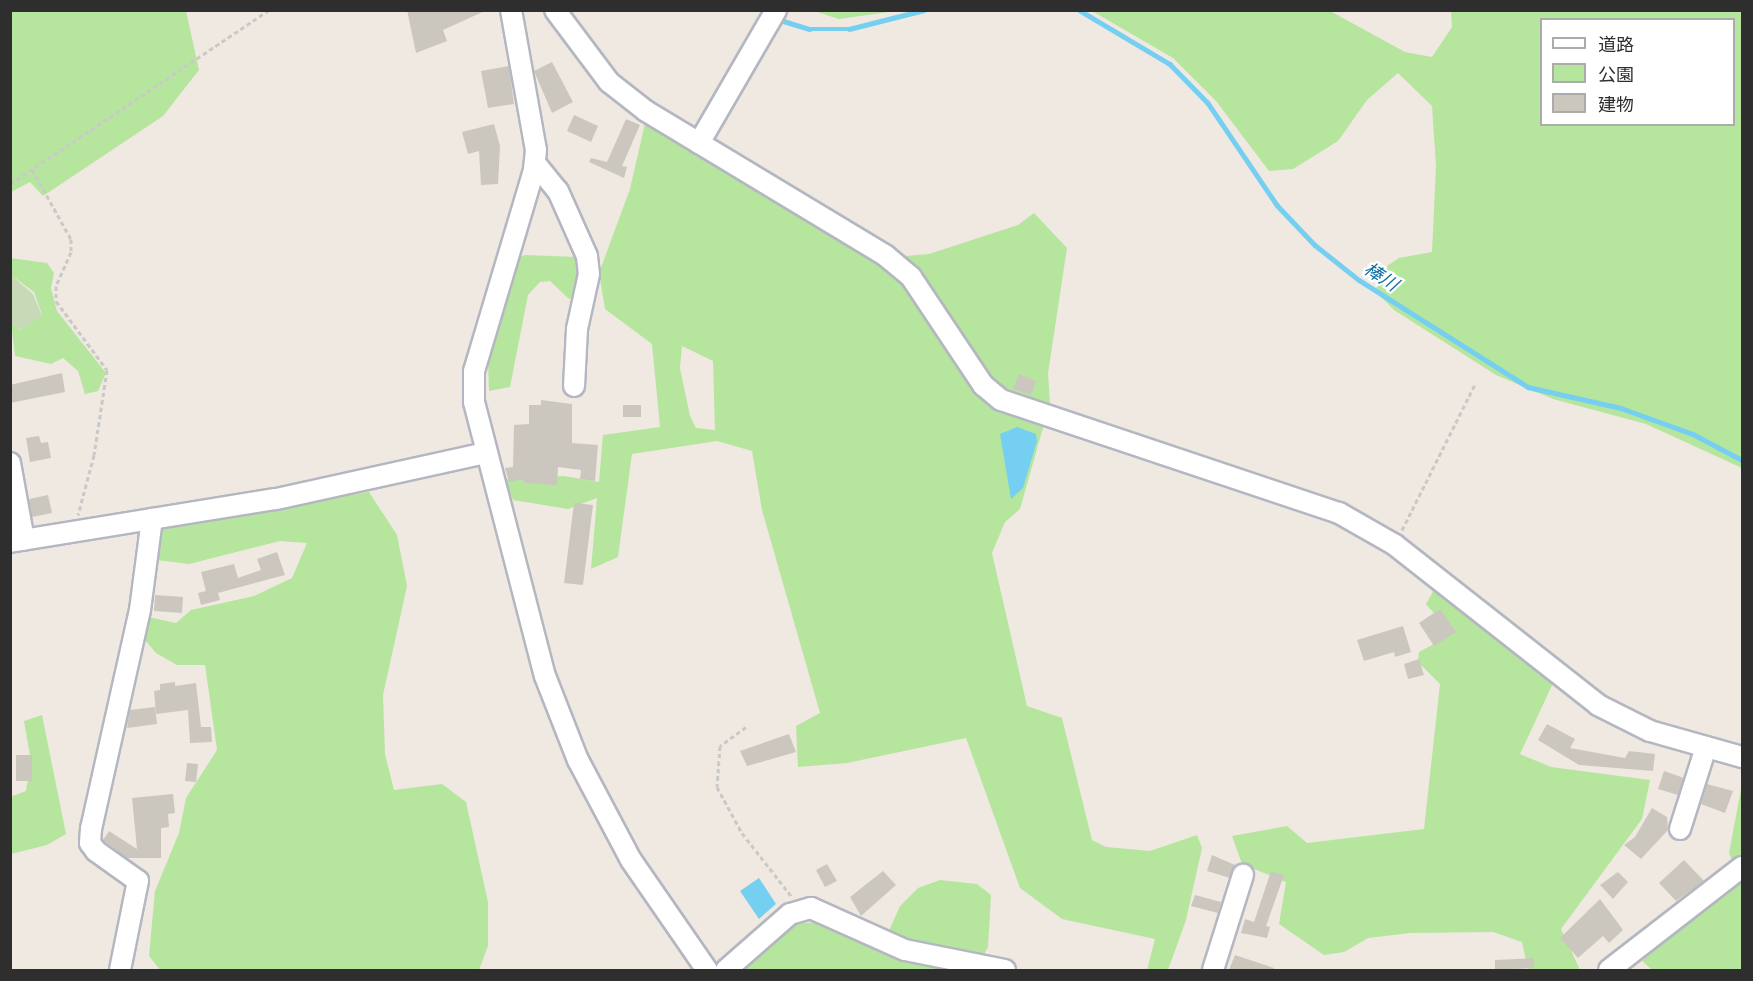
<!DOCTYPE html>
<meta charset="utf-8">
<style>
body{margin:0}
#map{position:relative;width:1753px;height:981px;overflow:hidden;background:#efe9e1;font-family:Montserrat,"Noto Sans JP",sans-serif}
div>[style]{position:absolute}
.green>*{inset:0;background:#b6e59e}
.cemetery>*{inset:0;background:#c8d9b8}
.water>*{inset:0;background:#75cff0}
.stream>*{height:4.5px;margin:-2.25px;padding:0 2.25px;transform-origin:2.25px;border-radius:2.25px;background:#75cff0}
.building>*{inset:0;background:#cbc7bf}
.path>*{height:3px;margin-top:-1.5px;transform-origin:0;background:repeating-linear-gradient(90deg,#c9c9c9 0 4.5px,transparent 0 7.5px)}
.roads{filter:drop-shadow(2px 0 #b4b7c1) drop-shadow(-2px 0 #b4b7c1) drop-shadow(0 2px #b4b7c1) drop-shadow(0 -2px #b4b7c1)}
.minor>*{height:20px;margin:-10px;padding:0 10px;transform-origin:10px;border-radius:10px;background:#fff}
span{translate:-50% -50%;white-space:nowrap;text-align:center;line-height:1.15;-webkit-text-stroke:4.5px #fff;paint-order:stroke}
.water-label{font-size:18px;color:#0d6fa3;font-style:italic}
.frame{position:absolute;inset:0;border:12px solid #2e2e2e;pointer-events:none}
.legend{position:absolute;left:1540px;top:18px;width:195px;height:108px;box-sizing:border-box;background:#fff;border:2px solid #ababab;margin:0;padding:8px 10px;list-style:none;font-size:18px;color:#2e2e2e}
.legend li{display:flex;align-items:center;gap:12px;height:30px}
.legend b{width:30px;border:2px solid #ababab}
</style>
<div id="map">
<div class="green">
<div style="clip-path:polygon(11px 10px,186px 11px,199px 70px,163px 116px,43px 196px,30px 182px,11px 192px)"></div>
<div style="clip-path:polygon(814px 11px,896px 11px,839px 19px)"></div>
<div style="clip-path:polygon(evenodd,1092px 11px,1330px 11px,1405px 52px,1432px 57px,1452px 27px,1451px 11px,1742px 11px,1742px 468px,1646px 424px,1553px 399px,1496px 375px,1394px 310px,1375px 291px,1387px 266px,1399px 258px,1432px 252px,1436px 166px,1432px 106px,1398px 73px,1367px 100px,1338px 141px,1293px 169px,1269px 171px,1216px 101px,1173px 58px,1092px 11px,1542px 20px,1734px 20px,1734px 124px,1542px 124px,1542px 20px)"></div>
<div style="clip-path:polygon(evenodd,645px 123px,658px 125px,882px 258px,929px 254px,1018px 225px,1034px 213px,1067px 248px,1048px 373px,1050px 403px,1020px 509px,1005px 522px,992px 553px,1027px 706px,1062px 718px,1092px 840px,1106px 847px,1150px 851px,1197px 835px,1202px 848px,1186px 920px,1168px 970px,1147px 970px,1155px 939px,1062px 919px,1020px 888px,966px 738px,847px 763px,798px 767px,796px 726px,820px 713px,762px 510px,752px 451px,717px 441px,632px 454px,618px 557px,591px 569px,597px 498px,568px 509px,513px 500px,504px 479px,564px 476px,599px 482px,603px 435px,660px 427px,652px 344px,605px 309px,599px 273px,630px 189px,645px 123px,682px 346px,713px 361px,715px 430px,696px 428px,690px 416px,680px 368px,682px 346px)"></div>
<div style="clip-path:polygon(525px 255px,578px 257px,581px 294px,569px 299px,550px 281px,540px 282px,528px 295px,510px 387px,489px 391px,488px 358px,516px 258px)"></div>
<div style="clip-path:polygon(10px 258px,47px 263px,54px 273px,51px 288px,57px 311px,106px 373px,98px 391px,85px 394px,78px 371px,63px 358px,51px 364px,15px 356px,11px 321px,20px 330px,42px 315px,34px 292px,11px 275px)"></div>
<div style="clip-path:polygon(369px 492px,397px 535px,407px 586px,383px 695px,385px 754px,394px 790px,442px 784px,466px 802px,488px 902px,488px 946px,479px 970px,160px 970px,149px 956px,155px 891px,179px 833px,186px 798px,217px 750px,205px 665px,177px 665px,156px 653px,145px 640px,148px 617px,176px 623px,191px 610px,254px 596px,292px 578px,307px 543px,280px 541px,189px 564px,157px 560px,157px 530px)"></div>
<div style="clip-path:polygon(1435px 588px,1554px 681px,1520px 754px,1551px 767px,1650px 780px,1642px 819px,1561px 929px,1580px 970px,1528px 970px,1522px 942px,1493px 932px,1410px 933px,1368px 938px,1344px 952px,1324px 955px,1279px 924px,1286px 882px,1242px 864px,1232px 836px,1287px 826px,1307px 843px,1424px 829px,1440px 684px,1418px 662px,1419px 652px,1452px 634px,1426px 604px)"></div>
<div style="clip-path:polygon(42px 715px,66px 834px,47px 845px,11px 854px,10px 797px,26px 791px,31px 761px,24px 721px)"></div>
<div style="clip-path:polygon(1742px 784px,1742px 856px,1733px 863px,1729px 853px)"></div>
<div style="clip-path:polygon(1742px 877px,1742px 970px,1652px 970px,1642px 961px)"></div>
<div style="clip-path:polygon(940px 880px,977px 884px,991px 895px,988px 947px,976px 970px,745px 970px,764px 947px,796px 924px,826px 921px,888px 933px,900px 906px,918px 888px)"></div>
</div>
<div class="cemetery">
<div style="clip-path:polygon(11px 275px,33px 294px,42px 316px,20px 330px,11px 321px)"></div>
</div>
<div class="water">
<div style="clip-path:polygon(1017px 427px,1036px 434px,1037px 441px,1023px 488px,1011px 499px,1000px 434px)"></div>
<div style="clip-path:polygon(759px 878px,776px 904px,759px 919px,740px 891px)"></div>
</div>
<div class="stream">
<div style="left:1079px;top:10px;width:106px;rotate:30.7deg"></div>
<div style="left:1170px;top:64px;width:54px;rotate:45.7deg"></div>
<div style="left:1208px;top:103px;width:123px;rotate:55.9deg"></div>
<div style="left:1277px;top:205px;width:55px;rotate:46.5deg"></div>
<div style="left:1315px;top:245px;width:56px;rotate:38.5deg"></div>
<div style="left:1359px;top:280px;width:200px;rotate:32.3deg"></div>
<div style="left:1528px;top:387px;width:95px;rotate:12.7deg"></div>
<div style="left:1621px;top:408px;width:77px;rotate:19.9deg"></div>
<div style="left:1693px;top:434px;width:55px;rotate:28deg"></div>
<div style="left:777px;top:19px;width:34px;rotate:17deg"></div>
<div style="left:809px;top:29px;width:40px"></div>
<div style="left:849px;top:29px;width:77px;rotate:-14.2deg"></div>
</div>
<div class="building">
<div style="clip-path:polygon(407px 10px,487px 10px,443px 30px,447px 41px,416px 53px)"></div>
<div style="clip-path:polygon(552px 62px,573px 102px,552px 113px,534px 71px)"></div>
<div style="clip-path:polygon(509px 66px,514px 104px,488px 108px,481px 71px)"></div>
<div style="clip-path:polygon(574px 115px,598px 126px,591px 142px,567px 131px)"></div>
<div style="clip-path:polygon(626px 119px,640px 125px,622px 166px,627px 167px,624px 178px,589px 162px,591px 158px,607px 162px)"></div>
<div style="clip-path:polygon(494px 124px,500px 146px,498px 184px,481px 185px,479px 151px,468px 154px,462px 132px)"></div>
<div style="clip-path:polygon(62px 373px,65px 392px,10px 403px,10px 385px)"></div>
<div style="clip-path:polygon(1019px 374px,1036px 381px,1031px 395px,1013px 389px)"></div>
<div style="clip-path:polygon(541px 400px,572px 404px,572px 443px,598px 445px,595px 481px,580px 479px,581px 470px,558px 467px,557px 485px,524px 483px,524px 479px,509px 482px,505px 468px,513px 467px,514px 425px,529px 424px,529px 405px,541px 405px)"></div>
<div style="clip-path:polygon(623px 405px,641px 405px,641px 417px,623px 417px)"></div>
<div style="clip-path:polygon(39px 436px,41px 443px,48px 442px,51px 458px,30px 462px,26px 438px)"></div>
<div style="clip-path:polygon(48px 495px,52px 513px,32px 517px,29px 499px)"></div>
<div style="clip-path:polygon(574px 503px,593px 505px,583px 585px,564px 583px)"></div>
<div style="clip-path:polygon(277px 552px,285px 575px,218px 593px,220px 600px,201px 605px,198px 593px,206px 591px,201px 572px,234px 564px,238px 578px,261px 570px,257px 559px)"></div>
<div style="clip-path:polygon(155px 595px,183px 597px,182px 613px,154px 611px)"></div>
<div style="clip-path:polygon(1440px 609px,1456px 632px,1434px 646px,1419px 623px)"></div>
<div style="clip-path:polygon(1403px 626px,1411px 652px,1395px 657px,1394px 652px,1364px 661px,1357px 640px)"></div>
<div style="clip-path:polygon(1419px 659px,1424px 675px,1408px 679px,1404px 664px)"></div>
<div style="clip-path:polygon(175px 682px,175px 686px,196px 683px,201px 727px,211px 727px,212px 742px,190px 743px,188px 710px,156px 714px,154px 691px,160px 690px,160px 684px)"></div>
<div style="clip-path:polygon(155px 707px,157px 724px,127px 728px,130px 710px)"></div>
<div style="clip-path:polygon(1547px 724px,1575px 739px,1570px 748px,1625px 758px,1629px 751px,1655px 754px,1653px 771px,1579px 765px,1538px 740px)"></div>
<div style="clip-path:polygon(789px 734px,796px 752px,747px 766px,740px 751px)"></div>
<div style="clip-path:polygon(16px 755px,32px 755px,32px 781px,16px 781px)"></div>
<div style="clip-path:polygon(187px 763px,198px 764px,196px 782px,185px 781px)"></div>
<div style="clip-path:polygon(1664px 771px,1684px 778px,1678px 795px,1658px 789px)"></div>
<div style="clip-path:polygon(1707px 784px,1733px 791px,1725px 813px,1701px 804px)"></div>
<div style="clip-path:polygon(173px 794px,175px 813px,168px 814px,169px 827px,161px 828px,161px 858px,126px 858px,103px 840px,109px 831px,137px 849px,132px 798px)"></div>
<div style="clip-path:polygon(1652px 808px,1667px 817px,1668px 830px,1641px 859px,1624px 845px,1635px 837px)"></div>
<div style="clip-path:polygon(1212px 855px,1235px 865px,1230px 878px,1207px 871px)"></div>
<div style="clip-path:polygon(1684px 860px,1704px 881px,1676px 901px,1659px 883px)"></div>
<div style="clip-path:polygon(827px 864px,837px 881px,825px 887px,816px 870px)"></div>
<div style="clip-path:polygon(883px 871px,896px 885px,861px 916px,850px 897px)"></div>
<div style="clip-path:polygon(1271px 871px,1284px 875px,1266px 926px,1270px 927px,1267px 938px,1241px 933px,1245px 919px,1254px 922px)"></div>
<div style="clip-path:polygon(1618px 872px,1628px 882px,1613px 899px,1600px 885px)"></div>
<div style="clip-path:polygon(1195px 895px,1221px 902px,1218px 913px,1191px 906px)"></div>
<div style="clip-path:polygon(1600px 899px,1623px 930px,1609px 943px,1603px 936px,1578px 958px,1560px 938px)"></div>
<div style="clip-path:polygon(1235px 955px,1274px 968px,1274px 970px,1229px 970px)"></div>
<div style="clip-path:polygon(1534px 958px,1534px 968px,1495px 970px,1495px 960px)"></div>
</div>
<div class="path">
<div style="left:32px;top:169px;width:80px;rotate:60.9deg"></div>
<div style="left:71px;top:239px;width:13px;rotate:90deg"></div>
<div style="left:71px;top:252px;width:37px;rotate:114deg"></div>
<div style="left:56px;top:286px;width:15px;rotate:90deg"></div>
<div style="left:56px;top:301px;width:86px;rotate:53.5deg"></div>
<div style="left:107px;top:370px;width:86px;rotate:98.7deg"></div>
<div style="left:94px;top:455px;width:62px;rotate:104.9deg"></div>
<div style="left:10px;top:184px;width:312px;rotate:-33.9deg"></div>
<div style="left:1402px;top:530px;width:165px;rotate:-63.4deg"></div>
<div style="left:746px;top:727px;width:32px;rotate:144deg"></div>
<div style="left:720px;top:746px;width:41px;rotate:94.2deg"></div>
<div style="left:717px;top:787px;width:52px;rotate:61.5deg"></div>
<div style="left:742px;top:833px;width:81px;rotate:52deg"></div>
</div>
<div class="roads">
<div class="minor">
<div style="left:511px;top:10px;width:142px;rotate:79.9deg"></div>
<div style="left:536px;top:150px;width:20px;rotate:96deg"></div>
<div style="left:534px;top:170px;width:210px;rotate:106.6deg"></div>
<div style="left:474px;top:371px;width:31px;rotate:90deg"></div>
<div style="left:474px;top:402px;width:283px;rotate:75.5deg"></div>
<div style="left:545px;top:676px;width:90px;rotate:68.6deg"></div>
<div style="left:578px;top:760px;width:113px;rotate:62.1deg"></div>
<div style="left:631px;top:860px;width:134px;rotate:55.4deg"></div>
<div style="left:555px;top:10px;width:90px;rotate:53.1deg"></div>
<div style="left:609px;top:82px;width:47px;rotate:38.1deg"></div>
<div style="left:646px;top:111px;width:280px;rotate:31.1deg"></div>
<div style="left:886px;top:256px;width:33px;rotate:40deg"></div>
<div style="left:911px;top:277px;width:130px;rotate:56.3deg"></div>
<div style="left:983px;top:385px;width:23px;rotate:40deg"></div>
<div style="left:1001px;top:400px;width:356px;rotate:18.5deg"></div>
<div style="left:1339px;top:513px;width:64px;rotate:29.7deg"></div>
<div style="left:1395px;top:545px;width:258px;rotate:38.2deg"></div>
<div style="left:1598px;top:705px;width:58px;rotate:26.6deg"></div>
<div style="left:1650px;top:731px;width:96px;rotate:15.8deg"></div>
<div style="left:699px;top:143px;width:154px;rotate:-59.9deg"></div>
<div style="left:535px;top:163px;width:36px;rotate:51deg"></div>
<div style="left:558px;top:191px;width:71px;rotate:66deg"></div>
<div style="left:587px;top:256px;width:18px;rotate:84deg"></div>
<div style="left:589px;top:274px;width:56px;rotate:102.3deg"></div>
<div style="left:577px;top:329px;width:57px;rotate:93deg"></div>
<div style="left:10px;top:463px;width:78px;rotate:79.7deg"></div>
<div style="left:10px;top:542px;width:269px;rotate:-9.2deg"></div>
<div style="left:276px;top:499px;width:215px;rotate:-12.4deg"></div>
<div style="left:1680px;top:829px;width:86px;rotate:-72.4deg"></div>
<div style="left:120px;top:970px;width:91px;rotate:-78.6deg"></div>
<div style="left:138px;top:881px;width:52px;rotate:-144.5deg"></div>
<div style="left:96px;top:851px;width:10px;rotate:-127deg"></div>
<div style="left:90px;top:843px;width:14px;rotate:-86deg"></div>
<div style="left:91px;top:829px;width:224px;rotate:-77.4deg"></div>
<div style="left:140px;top:610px;width:92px;rotate:-82.5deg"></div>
<div style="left:726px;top:970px;width:85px;rotate:-41.2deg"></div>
<div style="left:790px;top:914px;width:22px;rotate:-16deg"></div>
<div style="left:811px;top:908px;width:103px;rotate:24.1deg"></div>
<div style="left:905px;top:950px;width:102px;rotate:11.3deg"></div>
<div style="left:1213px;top:970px;width:100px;rotate:-72.5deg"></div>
<div style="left:1609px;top:970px;width:168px;rotate:-37.8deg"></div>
</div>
</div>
<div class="water-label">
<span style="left:1381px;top:277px;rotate:33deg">棒川</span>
</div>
<div class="frame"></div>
<ul class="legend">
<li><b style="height:8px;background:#fff"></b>道路</li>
<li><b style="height:16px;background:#b6e59e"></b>公園</li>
<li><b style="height:16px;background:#cbc7bf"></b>建物</li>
</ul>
</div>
